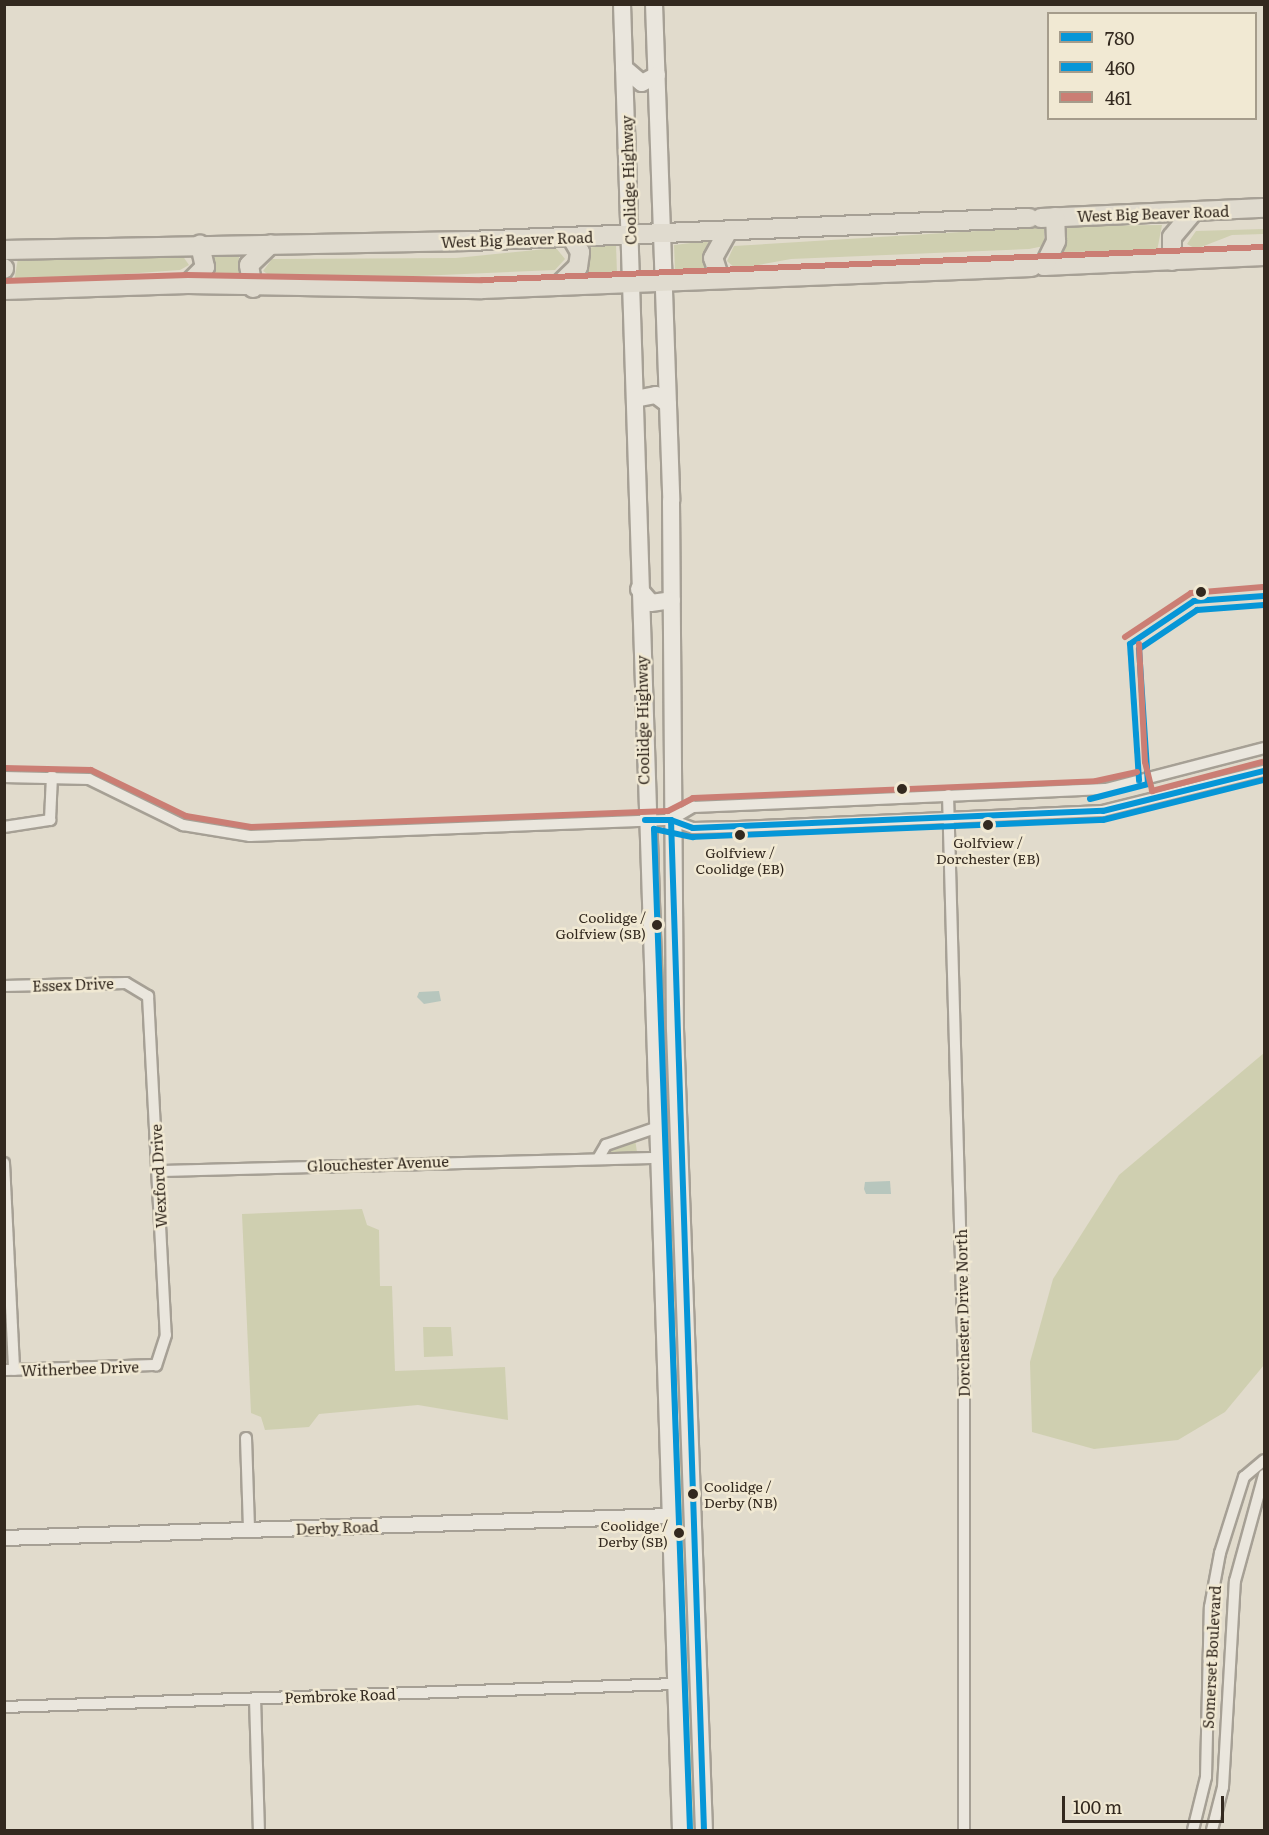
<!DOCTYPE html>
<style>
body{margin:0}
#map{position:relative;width:1269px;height:1835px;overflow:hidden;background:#e1dbcc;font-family:Literata,serif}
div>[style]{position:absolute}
.green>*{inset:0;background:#cfcfb0}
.water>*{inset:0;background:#b7c6bd}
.roads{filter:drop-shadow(2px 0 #a6a095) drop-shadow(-2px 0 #a6a095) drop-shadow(0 2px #a6a095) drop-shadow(0 -2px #a6a095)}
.minor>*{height:10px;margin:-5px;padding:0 5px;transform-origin:5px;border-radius:5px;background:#eae6dd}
.tertiary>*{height:14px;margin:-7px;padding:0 7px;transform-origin:7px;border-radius:7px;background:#eae6dd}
.secondary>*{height:16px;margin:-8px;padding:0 8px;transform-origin:8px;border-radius:8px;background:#eae6dd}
.primary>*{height:18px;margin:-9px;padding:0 9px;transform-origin:9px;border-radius:9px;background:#e0dbcf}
.bus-1>*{height:6px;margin:-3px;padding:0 3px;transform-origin:3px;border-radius:3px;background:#0696d7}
.bus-2>*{height:6px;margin:-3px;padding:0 3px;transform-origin:3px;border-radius:3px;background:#0696d7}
.bus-3>*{height:6px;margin:-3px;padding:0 3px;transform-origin:3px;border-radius:3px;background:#cb7e74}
.dots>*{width:16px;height:16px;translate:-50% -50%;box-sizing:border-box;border:3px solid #f1e9d3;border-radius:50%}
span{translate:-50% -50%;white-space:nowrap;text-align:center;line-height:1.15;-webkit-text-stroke:5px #f1e9d3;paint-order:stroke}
.bus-label{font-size:14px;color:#33291f}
.right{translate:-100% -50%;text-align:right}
.left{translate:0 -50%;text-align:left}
.street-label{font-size:15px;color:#33291f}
.frame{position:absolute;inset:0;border:6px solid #33291f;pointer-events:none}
.legend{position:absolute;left:1047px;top:12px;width:210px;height:108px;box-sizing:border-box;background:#f1e9d3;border:2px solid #a59c8b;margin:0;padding:8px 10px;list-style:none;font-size:18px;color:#33291f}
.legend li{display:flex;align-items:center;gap:12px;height:30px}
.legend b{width:30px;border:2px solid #a59c8b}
.scale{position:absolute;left:1062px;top:1796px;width:162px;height:27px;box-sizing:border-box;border:3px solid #33291f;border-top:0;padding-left:8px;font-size:18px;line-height:21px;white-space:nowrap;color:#33291f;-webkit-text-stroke:4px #f1e9d3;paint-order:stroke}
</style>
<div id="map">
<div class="green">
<div style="clip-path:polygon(1162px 225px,1157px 251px,1059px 252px,1065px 226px)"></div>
<div style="clip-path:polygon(1044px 227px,1044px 246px,1029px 249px,791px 259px,736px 269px,727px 261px,734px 246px)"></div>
<div style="clip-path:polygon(1264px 229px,1264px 234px,1232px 235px,1196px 249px,1187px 244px,1196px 231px)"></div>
<div style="clip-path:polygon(708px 241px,705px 270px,675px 270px,674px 245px)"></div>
<div style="clip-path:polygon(616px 245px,617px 273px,582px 274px,585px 248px)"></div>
<div style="clip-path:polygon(556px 248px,565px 259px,555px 270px,350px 279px,272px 277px,263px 271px,272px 259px,456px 258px)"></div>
<div style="clip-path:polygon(214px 254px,239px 254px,239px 275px,212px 276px)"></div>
<div style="clip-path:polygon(182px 255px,189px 265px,180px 270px,14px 282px,18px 258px)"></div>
<div style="clip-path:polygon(660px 936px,667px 979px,667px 1006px,658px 1005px)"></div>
<div style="clip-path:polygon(1264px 1053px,1264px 1365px,1225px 1412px,1178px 1440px,1094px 1449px,1032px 1432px,1030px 1362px,1053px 1279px,1119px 1175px)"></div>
<div style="clip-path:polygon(665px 1102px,671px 1144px,679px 1412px,666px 1289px)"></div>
<div style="clip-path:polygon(635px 1139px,637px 1152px,608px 1152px,609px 1149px)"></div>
<div style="clip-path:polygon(362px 1209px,367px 1225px,379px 1230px,380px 1286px,392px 1286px,395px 1371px,505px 1367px,508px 1420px,418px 1405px,319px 1414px,309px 1427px,265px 1430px,261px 1417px,251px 1413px,242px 1214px)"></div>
<div style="clip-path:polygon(423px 1327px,451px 1327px,453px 1356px,424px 1357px)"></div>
<div style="clip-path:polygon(672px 1433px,682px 1433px,698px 1830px,687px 1830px)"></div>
</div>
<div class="water">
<div style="clip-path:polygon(439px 991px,441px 1001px,424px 1004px,417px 997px,419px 992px)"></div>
<div style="clip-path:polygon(890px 1181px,891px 1194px,866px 1194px,864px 1189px,865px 1182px)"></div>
</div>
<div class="roads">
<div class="minor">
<div style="left:4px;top:777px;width:85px;rotate:1.3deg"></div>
<div style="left:89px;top:779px;width:105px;rotate:26.1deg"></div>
<div style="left:183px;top:825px;width:68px;rotate:9.3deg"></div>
<div style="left:250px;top:836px;width:421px;rotate:-2.2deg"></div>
<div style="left:671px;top:820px;width:23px;rotate:20deg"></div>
<div style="left:693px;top:828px;width:45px;rotate:-1.3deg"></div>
<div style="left:738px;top:827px;width:365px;rotate:-2.5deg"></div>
<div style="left:1103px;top:811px;width:166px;rotate:-14deg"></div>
<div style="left:948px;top:795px;width:573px;rotate:88.4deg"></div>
<div style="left:964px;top:1368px;width:462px;rotate:90deg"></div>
<div style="left:671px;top:820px;width:26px;rotate:-31deg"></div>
<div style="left:693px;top:807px;width:413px;rotate:-2.5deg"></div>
<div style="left:1106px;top:789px;width:163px;rotate:-14.5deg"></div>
<div style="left:4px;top:827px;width:47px;rotate:-8.7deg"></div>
<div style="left:50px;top:820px;width:44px;rotate:-87.4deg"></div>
<div style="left:4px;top:986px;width:122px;rotate:-1.4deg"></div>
<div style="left:126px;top:983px;width:26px;rotate:31deg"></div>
<div style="left:148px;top:996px;width:339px;rotate:87deg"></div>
<div style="left:166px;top:1335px;width:32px;rotate:108deg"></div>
<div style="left:156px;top:1365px;width:152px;rotate:178.1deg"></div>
<div style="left:599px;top:1157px;width:14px;rotate:-60deg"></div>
<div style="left:606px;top:1145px;width:52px;rotate:-19.1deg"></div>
<div style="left:4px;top:1163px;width:207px;rotate:87.2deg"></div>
<div style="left:158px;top:1171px;width:498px;rotate:-1.5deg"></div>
<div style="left:246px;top:1438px;width:92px;rotate:88.1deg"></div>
<div style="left:255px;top:1698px;width:132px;rotate:88.3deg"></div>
<div style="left:4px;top:1707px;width:672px;rotate:-1.96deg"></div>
<div style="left:1193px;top:1830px;width:55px;rotate:-76.2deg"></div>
<div style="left:1206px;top:1777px;width:170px;rotate:-88.7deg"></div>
<div style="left:1210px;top:1607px;width:55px;rotate:-79.5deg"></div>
<div style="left:1220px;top:1553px;width:80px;rotate:-72.5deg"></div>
<div style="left:1244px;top:1477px;width:26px;rotate:-40deg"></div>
<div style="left:1212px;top:1830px;width:44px;rotate:-75.7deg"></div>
<div style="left:1223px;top:1787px;width:206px;rotate:-86.7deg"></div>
<div style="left:1235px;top:1581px;width:110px;rotate:-74.7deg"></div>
</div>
<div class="tertiary">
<div style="left:4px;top:1538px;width:666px;rotate:-1.89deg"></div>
</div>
<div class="secondary">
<div style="left:622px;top:4px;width:1827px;rotate:88.15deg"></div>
<div style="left:654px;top:4px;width:497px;rotate:88deg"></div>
<div style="left:671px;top:501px;width:528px;rotate:89.57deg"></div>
<div style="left:675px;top:1029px;width:802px;rotate:87.93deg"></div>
<div style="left:624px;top:68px;width:23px;rotate:40deg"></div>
<div style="left:642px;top:83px;width:17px;rotate:-28deg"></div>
<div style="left:635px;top:399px;width:21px;rotate:-11deg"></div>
<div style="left:656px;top:395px;width:15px;rotate:37deg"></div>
<div style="left:639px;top:589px;width:18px;rotate:49deg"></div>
<div style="left:651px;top:603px;width:21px;rotate:-8deg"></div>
</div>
<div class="primary">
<div style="left:1041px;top:218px;width:223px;rotate:-2.6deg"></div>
<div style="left:4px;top:250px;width:465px;rotate:-1.1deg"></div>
<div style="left:469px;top:241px;width:561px;rotate:-2.35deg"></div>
<div style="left:1172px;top:261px;width:24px;rotate:-90deg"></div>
<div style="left:1172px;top:237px;width:34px;rotate:-50deg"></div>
<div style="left:1044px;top:266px;width:220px;rotate:-2.6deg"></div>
<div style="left:1044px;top:266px;width:28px;rotate:-64deg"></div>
<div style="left:1056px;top:241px;width:24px;rotate:-92deg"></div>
<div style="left:4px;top:268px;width:1px;rotate:90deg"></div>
<div style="left:720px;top:279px;width:22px;rotate:-108deg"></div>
<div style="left:713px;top:258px;width:31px;rotate:-61deg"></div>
<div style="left:188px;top:284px;width:24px;rotate:-45deg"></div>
<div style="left:205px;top:267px;width:23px;rotate:-103deg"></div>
<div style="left:558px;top:286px;width:28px;rotate:-44deg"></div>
<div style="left:578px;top:267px;width:15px;rotate:-82deg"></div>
<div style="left:580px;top:252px;width:16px;rotate:-120deg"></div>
<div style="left:253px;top:288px;width:23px;rotate:-100deg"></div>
<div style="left:249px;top:265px;width:30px;rotate:-44deg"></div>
<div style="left:4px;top:290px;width:184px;rotate:-1.9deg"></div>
<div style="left:188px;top:284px;width:294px;rotate:1deg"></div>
<div style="left:482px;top:289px;width:550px;rotate:-2.29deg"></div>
</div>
</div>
<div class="bus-1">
<div style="left:1130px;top:644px;width:77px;rotate:-33.9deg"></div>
<div style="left:1194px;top:601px;width:70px;rotate:-4.1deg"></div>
<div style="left:1130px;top:644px;width:137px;rotate:86.2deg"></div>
<div style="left:645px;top:820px;width:26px"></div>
<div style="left:671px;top:820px;width:23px;rotate:20deg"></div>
<div style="left:693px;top:828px;width:410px;rotate:-2.4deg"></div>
<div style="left:1103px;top:811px;width:166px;rotate:-14deg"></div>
<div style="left:671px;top:820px;width:1011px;rotate:88.13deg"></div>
</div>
<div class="bus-2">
<div style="left:1090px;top:799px;width:60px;rotate:-14.5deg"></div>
<div style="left:1148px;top:784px;width:135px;rotate:-93.8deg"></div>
<div style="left:1139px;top:649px;width:70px;rotate:-33.9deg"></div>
<div style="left:1197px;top:610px;width:67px;rotate:-4.3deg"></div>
<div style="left:690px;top:1830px;width:1002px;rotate:-92.06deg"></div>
<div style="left:654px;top:829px;width:40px;rotate:12deg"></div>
<div style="left:693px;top:837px;width:410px;rotate:-2.4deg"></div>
<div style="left:1103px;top:820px;width:166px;rotate:-14deg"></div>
</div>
<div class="bus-3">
<div style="left:4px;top:281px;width:184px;rotate:-1.9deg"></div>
<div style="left:188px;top:275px;width:294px;rotate:1deg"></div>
<div style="left:482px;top:280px;width:783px;rotate:-2.42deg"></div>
<div style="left:1125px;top:637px;width:79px;rotate:-33.7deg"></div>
<div style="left:1191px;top:593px;width:72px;rotate:-4.8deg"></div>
<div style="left:1139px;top:644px;width:118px;rotate:87.1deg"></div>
<div style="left:1145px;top:762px;width:30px;rotate:76deg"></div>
<div style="left:1152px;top:791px;width:114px;rotate:-14.8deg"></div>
<div style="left:4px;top:768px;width:87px;rotate:1.3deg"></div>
<div style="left:91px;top:770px;width:106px;rotate:25.8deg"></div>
<div style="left:186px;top:816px;width:66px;rotate:9.6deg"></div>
<div style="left:251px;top:827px;width:417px;rotate:-2.2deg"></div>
<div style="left:668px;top:811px;width:28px;rotate:-27deg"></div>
<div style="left:693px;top:798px;width:403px;rotate:-2.4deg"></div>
<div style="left:1096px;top:781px;width:42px;rotate:-12.4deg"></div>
</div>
<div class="dots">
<div style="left:1201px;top:592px;background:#33291f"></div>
<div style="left:902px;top:789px;background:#33291f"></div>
<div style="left:988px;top:825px;background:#33291f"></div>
<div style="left:740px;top:835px;background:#33291f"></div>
<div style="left:657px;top:925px;background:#33291f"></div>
<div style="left:693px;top:1494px;background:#33291f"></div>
<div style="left:679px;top:1533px;background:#33291f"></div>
</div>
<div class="bus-label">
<span style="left:988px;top:850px">Golfview /<br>Dorchester (EB)</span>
<span style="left:740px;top:860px">Golfview /<br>Coolidge (EB)</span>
<span class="right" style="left:646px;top:925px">Coolidge /<br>Golfview (SB)</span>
<span class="left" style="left:704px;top:1494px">Coolidge /<br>Derby (NB)</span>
<span class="right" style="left:668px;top:1533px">Coolidge /<br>Derby (SB)</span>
</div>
<div class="street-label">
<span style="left:628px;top:180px;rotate:-92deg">Coolidge Highway</span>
<span style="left:1153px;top:213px;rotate:-2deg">West Big Beaver Road</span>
<span style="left:517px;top:239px;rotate:-2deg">West Big Beaver Road</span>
<span style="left:642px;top:720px;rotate:-91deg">Coolidge Highway</span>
<span style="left:73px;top:984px;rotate:-2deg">Essex Drive</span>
<span style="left:378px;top:1163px;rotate:-2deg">Glouchester Avenue</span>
<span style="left:158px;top:1176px;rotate:-93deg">Wexford Drive</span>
<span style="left:962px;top:1313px;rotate:-91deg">Dorchester Drive North</span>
<span style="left:80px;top:1368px;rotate:-2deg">Witherbee Drive</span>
<span style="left:337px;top:1527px;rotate:-2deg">Derby Road</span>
<span style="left:1211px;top:1657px;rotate:-87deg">Somerset Boulevard</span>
<span style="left:340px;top:1695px;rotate:-2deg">Pembroke Road</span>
</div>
<div class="frame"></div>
<ul class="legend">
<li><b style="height:8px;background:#0696d7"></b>780</li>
<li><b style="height:8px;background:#0696d7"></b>460</li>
<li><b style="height:8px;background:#cb7e74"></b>461</li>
</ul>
<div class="scale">100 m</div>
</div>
